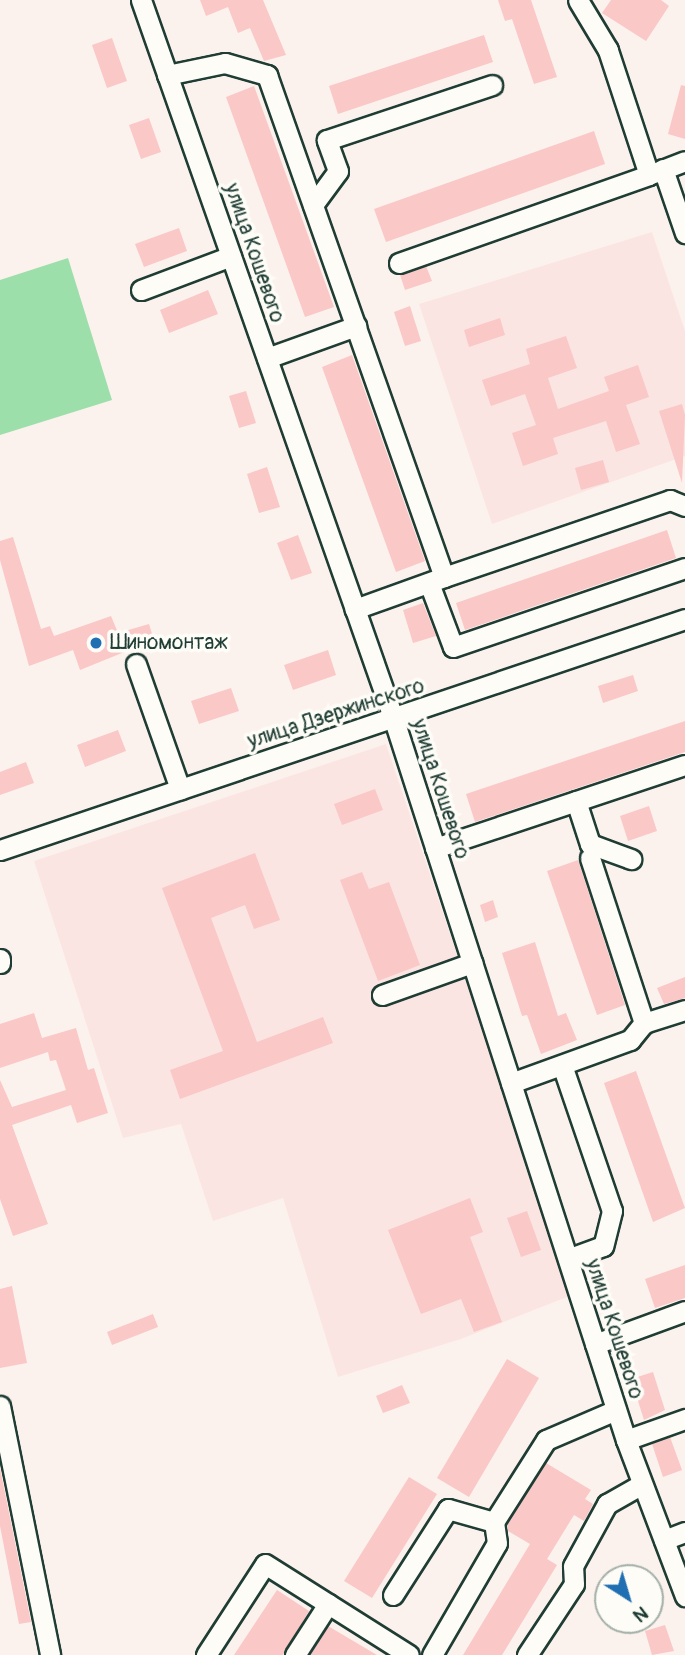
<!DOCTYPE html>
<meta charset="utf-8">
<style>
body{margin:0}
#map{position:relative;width:685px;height:1655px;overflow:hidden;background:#fcf2ed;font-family:Pangolin,sans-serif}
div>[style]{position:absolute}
.built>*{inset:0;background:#fbe5e2}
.green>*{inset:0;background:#9cdfaa}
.building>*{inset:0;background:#f9c8c7}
.roads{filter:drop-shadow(2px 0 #1f3d34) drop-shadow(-2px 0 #1f3d34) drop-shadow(0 2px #1f3d34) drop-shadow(0 -2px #1f3d34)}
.minor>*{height:19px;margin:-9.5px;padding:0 9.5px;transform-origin:9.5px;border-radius:9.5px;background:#fdfcf7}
.dots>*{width:19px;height:19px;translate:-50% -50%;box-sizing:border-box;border:4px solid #fdfcf7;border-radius:50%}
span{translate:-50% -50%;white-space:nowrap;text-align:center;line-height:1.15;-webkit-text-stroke:7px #fdfcf7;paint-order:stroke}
.street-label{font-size:21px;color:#1f3d34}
.poi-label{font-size:21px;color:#1f3d34}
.left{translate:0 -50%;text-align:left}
.north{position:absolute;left:594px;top:1564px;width:70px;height:70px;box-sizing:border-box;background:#fdfcf7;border:2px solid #a4b0a9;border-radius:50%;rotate:143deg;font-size:19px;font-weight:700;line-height:28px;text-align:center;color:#1f3d34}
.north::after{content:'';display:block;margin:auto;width:24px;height:32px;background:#1f6fb2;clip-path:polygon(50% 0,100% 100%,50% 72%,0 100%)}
</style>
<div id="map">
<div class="built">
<div style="clip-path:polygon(652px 232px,685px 331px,685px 456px,492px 524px,419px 304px)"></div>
<div style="clip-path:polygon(386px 744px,572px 1295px,461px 1339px,338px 1377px,283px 1198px,213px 1221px,181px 1124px,123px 1138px,34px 861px)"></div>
</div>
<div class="green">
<div style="clip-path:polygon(68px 258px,112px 400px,0 435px,0 280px)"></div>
</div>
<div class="building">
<div style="clip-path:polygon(200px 0,263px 0,286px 55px,264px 61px,250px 28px,238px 33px,228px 7px,206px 16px)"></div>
<div style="clip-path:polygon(498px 0,531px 0,557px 77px,534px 84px,512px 19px,505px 21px)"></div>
<div style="clip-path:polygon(611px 0,661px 0,669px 6px,646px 41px,602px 13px)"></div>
<div style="clip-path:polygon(484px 35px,493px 62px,338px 114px,329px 86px)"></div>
<div style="clip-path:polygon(112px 38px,127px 81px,107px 88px,92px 45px)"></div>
<div style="clip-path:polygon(681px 85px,685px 86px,685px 139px,668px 134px)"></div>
<div style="clip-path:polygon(254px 86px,334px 307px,305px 317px,226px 97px)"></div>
<div style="clip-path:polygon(149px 118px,161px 152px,141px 159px,129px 125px)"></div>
<div style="clip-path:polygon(594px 131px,605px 164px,386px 242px,374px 209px)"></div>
<div style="clip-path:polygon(179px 228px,187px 251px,144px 267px,135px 244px)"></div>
<div style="clip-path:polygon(426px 266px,432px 281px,405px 290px,400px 275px)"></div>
<div style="clip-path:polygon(208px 290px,218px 314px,169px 333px,160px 310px)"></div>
<div style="clip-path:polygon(410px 306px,421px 341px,405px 346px,394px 312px)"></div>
<div style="clip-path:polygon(500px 318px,505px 335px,469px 347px,464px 330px)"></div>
<div style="clip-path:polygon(566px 336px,577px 368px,548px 378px,558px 409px,609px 391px,604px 377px,638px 365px,649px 397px,626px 405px,640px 444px,616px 452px,606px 421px,553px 438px,558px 454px,523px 466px,512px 433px,536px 425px,525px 394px,491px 406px,482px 380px,530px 364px,526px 349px)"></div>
<div style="clip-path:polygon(352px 355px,425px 561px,396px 572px,322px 367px)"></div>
<div style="clip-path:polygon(246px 391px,256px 423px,239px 428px,229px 396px)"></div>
<div style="clip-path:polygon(682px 404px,685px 415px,682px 483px,659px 411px)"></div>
<div style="clip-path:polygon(603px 460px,609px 482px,581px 490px,575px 468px)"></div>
<div style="clip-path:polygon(267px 467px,280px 507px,259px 513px,247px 474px)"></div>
<div style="clip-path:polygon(667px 530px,676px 558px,465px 630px,456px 603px)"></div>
<div style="clip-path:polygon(298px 535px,312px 573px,291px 580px,277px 543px)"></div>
<div style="clip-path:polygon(13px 537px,41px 629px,50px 626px,54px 636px,111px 616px,118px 633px,149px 624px,154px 640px,80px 670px,73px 650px,29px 666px,0 560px,0 541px)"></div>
<div style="clip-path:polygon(423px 603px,436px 636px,413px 643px,403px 610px)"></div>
<div style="clip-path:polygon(328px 650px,336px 675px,293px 690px,284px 665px)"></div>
<div style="clip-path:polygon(633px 675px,638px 691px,603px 703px,598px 686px)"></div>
<div style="clip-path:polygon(231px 688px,239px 711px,199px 724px,191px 701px)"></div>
<div style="clip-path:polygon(685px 721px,685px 752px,475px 822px,466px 794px)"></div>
<div style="clip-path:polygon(118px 730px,126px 751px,85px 767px,77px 745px)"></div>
<div style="clip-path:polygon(26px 762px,34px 783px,0 795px,0 772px)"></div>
<div style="clip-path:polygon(375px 789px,383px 810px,342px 825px,334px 804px)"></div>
<div style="clip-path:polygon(649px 806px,657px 831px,628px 841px,620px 816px)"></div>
<div style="clip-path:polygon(255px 853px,280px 920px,254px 929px,245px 905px,211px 918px,257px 1042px,323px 1017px,333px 1043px,180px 1099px,170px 1070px,223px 1051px,162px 888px)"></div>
<div style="clip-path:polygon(578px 860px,625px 1005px,597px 1015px,547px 871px)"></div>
<div style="clip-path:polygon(362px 872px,369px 889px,389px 882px,420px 965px,378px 981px,340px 880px)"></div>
<div style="clip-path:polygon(493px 900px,498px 917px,485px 922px,480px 905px)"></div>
<div style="clip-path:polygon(535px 942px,558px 1016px,566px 1013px,577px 1040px,541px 1054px,527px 1015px,522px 1016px,502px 953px)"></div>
<div style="clip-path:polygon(685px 977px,685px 998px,664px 1004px,657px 988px)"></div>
<div style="clip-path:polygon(34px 1013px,42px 1038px,76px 1028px,88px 1070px,94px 1068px,108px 1113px,77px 1123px,71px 1105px,12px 1125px,48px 1224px,13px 1236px,0 1199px,0 1080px,12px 1107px,66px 1090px,56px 1060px,50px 1061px,48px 1052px,0 1068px,0 1024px)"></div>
<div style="clip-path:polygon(636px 1071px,685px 1208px,653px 1222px,604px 1083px)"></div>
<div style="clip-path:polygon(470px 1198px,483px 1232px,470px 1237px,502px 1322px,474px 1332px,461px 1299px,421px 1314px,388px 1230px)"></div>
<div style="clip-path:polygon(527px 1211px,541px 1250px,521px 1257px,507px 1218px)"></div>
<div style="clip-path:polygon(685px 1265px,685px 1298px,655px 1308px,645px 1279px)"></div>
<div style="clip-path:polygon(12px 1286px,27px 1363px,0 1368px,0 1289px)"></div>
<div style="clip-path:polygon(153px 1314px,158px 1327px,112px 1345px,107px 1332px)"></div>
<div style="clip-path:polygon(507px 1359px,539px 1378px,469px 1497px,437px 1478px)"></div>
<div style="clip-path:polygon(653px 1372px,665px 1410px,644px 1420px,631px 1379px)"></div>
<div style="clip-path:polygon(402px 1385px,410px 1403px,383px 1413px,376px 1396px)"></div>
<div style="clip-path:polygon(670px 1437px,682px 1470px,663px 1477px,652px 1444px)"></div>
<div style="clip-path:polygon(546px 1463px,591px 1490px,585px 1499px,593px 1504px,584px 1521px,574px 1515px,547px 1559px,557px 1565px,502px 1655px,463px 1655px,530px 1544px,508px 1531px,507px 1525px)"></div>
<div style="clip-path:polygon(0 1468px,31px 1622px,19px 1624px,0 1526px)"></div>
<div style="clip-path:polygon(409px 1477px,437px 1494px,372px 1598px,344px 1581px)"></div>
<div style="clip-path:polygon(277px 1590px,309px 1611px,283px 1655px,234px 1655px)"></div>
<div style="clip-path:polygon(665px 1625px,674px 1651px,652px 1655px,645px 1631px)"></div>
<div style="clip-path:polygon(328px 1626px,377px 1655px,310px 1655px)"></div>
</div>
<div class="roads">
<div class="minor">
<div style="left:141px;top:0;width:763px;rotate:70.64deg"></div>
<div style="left:394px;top:720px;width:756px;rotate:72.14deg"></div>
<div style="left:626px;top:1440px;width:167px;rotate:69.3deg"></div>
<div style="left:167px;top:75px;width:59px;rotate:-11.7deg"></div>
<div style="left:225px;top:63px;width:44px;rotate:15.9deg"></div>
<div style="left:267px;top:75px;width:532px;rotate:70.58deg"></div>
<div style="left:444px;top:577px;width:95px;rotate:160.2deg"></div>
<div style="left:663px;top:169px;width:68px;rotate:71deg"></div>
<div style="left:654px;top:173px;width:33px;rotate:-21deg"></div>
<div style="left:313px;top:205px;width:42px;rotate:-53.7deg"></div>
<div style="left:338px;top:171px;width:33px;rotate:-110deg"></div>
<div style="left:327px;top:140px;width:174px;rotate:-18.4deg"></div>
<div style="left:399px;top:263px;width:265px;rotate:-19.4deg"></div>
<div style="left:649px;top:175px;width:132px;rotate:-108.2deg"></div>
<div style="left:608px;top:50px;width:58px;rotate:-121deg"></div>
<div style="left:141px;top:290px;width:96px;rotate:-20.7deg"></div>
<div style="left:267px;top:358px;width:95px;rotate:-19.8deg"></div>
<div style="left:444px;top:577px;width:239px;rotate:-18.8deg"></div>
<div style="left:670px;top:500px;width:16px;rotate:22deg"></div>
<div style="left:429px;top:583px;width:68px;rotate:69.4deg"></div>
<div style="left:453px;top:647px;width:245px;rotate:-18.8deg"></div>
<div style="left:136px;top:664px;width:133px;rotate:70.6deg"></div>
<div style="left:576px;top:801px;width:45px;rotate:72deg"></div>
<div style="left:590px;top:844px;width:44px;rotate:20.1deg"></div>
<div style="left:435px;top:848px;width:263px;rotate:-18.4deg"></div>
<div style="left:0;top:850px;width:723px;rotate:-18.64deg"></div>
<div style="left:590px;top:858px;width:174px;rotate:71.9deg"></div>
<div style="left:0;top:959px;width:4px;rotate:90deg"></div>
<div style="left:382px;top:995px;width:96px;rotate:-19.6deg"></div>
<div style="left:562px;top:1065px;width:154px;rotate:71.1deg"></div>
<div style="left:612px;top:1211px;width:36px;rotate:104deg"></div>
<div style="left:603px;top:1246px;width:37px;rotate:160deg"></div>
<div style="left:511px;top:1083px;width:127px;rotate:-19.9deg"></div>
<div style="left:630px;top:1040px;width:22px;rotate:-51deg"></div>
<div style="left:644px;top:1023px;width:43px;rotate:-17.6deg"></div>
<div style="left:595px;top:1344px;width:96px;rotate:-20.1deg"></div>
<div style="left:0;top:1406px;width:254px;rotate:78.6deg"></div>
<div style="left:626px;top:1440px;width:63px;rotate:-19.6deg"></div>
<div style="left:664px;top:1540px;width:22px;rotate:-21deg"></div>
<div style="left:393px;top:1595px;width:102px;rotate:-57.4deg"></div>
<div style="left:448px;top:1509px;width:48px;rotate:15.8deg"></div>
<div style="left:206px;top:1655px;width:108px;rotate:-57deg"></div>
<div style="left:265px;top:1564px;width:170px;rotate:32.3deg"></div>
<div style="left:295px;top:1655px;width:61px;rotate:-57.1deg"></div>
<div style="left:432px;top:1655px;width:129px;rotate:-59.9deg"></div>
<div style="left:497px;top:1543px;width:21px;rotate:-98deg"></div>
<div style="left:494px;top:1522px;width:97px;rotate:-57.6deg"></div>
<div style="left:546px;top:1440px;width:76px;rotate:-23.2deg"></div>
<div style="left:527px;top:1655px;width:85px;rotate:-56.5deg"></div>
<div style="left:574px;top:1584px;width:18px;rotate:-93deg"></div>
<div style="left:573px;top:1566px;width:71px;rotate:-61.3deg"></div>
<div style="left:607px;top:1504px;width:40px;rotate:-29.7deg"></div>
</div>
</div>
<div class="dots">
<div style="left:96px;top:643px;background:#1f6fb2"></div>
</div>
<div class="street-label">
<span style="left:254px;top:253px;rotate:71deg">улица Кошевого</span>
<span style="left:336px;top:714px;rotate:-18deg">улица Дзержинского</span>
<span style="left:440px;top:789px;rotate:72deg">улица Кошевого</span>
<span style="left:614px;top:1329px;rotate:72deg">улица Кошевого</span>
</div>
<div class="poi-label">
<span class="left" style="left:110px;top:643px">Шиномонтаж</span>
</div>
<div class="north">N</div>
</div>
